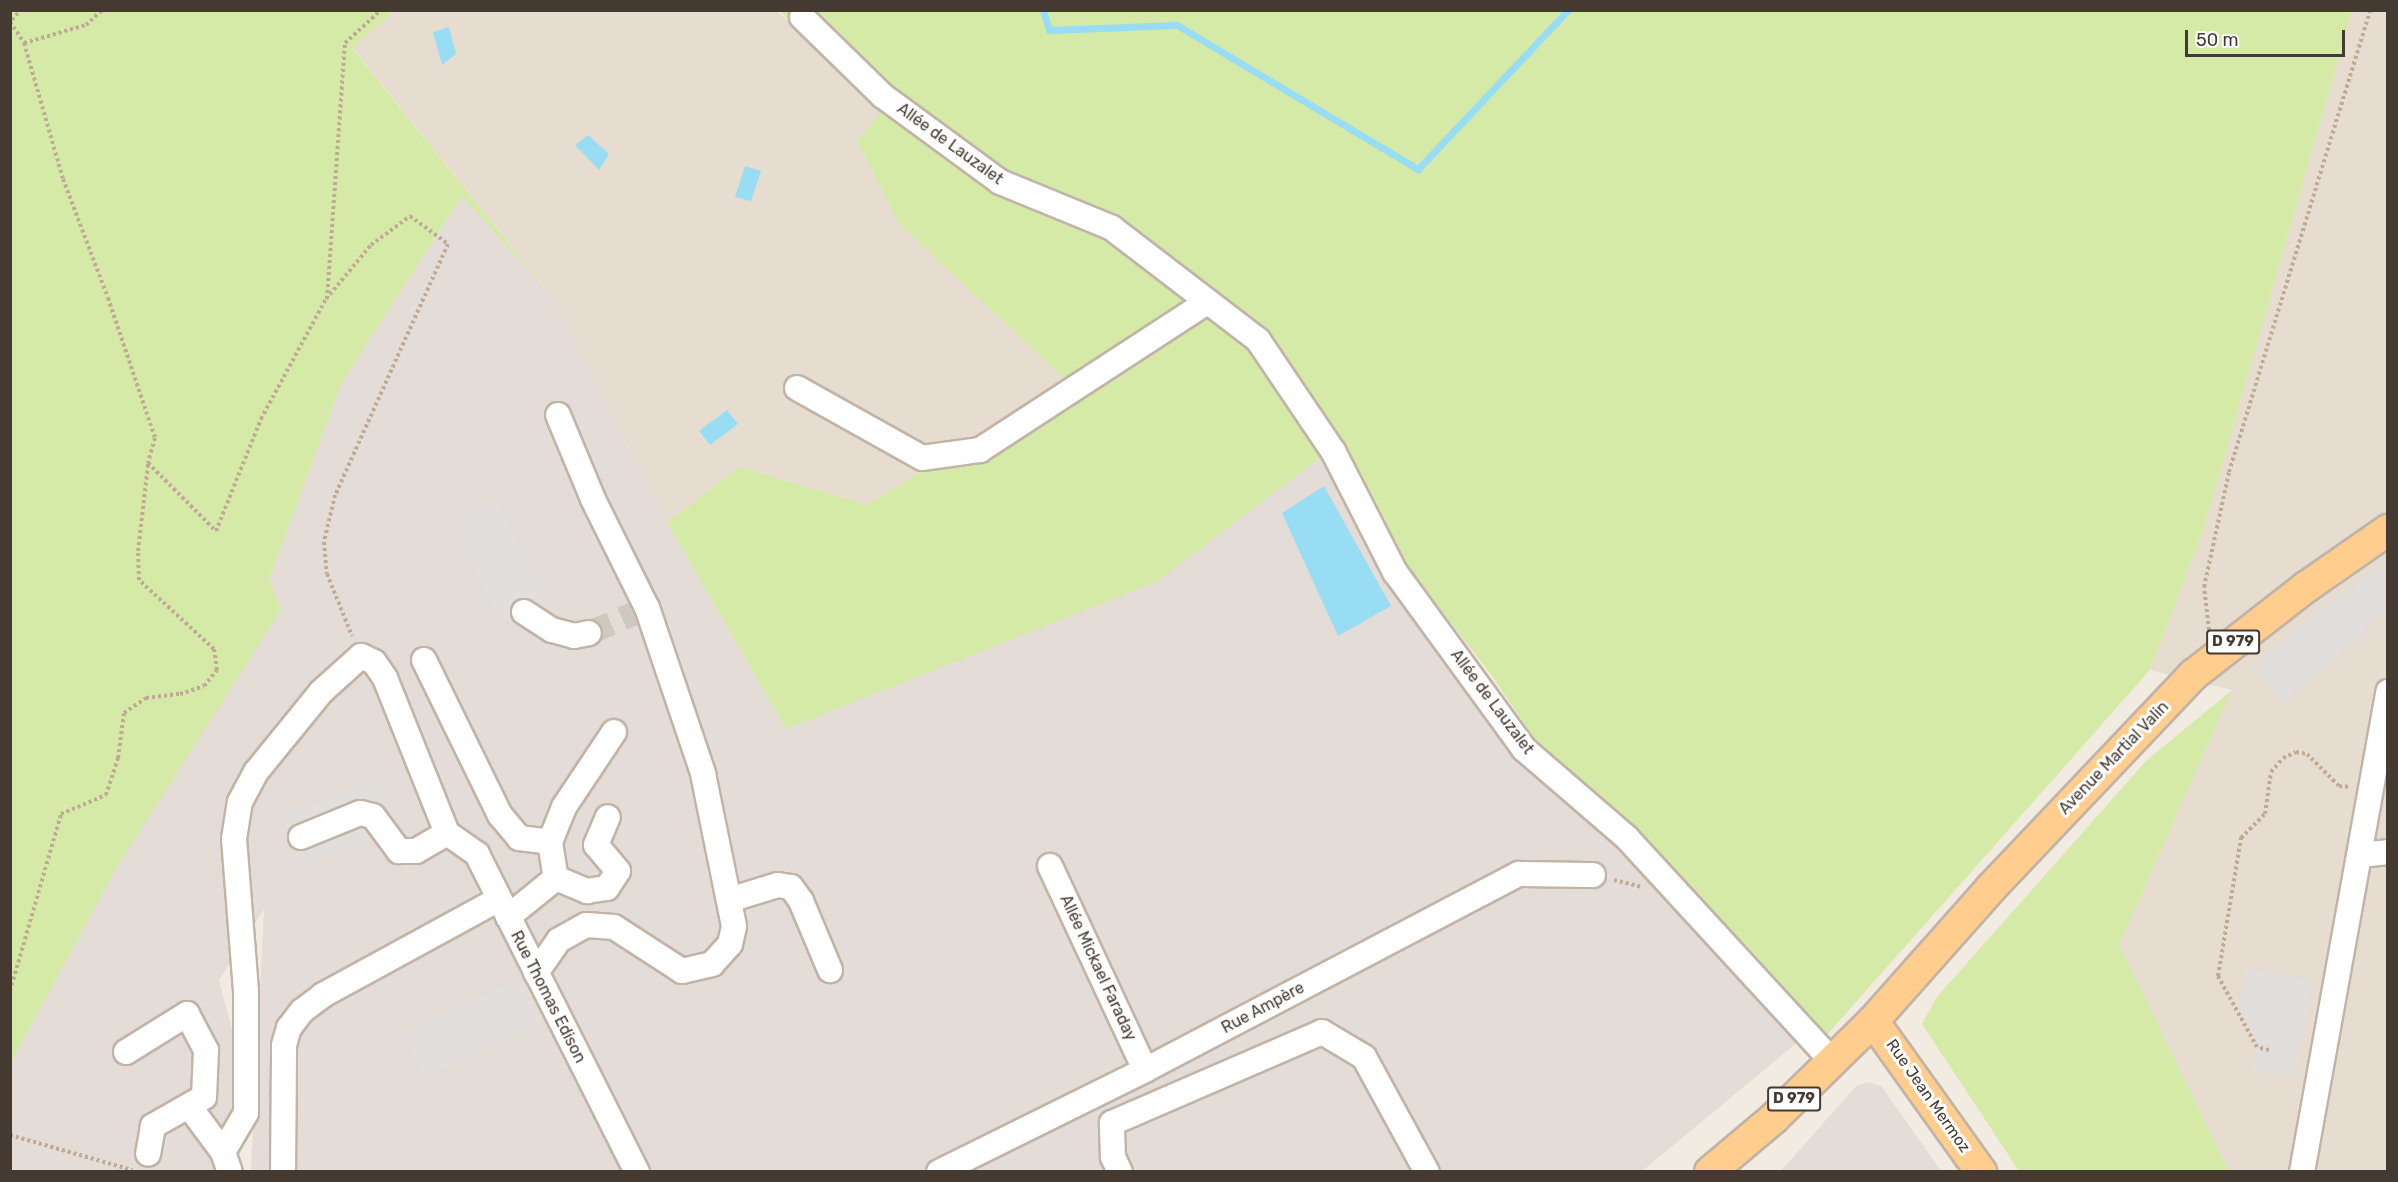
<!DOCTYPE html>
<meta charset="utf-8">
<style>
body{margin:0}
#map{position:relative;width:2398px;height:1182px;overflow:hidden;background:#f2ebe2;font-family:Rubik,sans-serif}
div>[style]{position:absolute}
.residential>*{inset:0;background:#e6dcd0}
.industrial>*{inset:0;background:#e4dcd7}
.green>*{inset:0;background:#d6eaa7}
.parking>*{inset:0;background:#e2dedb}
.water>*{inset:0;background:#99ddf4}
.stream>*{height:7px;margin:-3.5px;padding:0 3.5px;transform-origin:3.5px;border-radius:3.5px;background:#99ddf4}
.minor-tunnel>*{height:24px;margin-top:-12px;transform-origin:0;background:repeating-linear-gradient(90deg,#cfc8bf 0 24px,transparent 0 36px)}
.path>*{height:4px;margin-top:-2px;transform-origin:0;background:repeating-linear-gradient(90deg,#c0aa95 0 3px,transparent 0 6px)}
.roads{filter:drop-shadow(2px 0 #c1b4a7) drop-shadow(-2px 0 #c1b4a7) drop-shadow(0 2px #c1b4a7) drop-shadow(0 -2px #c1b4a7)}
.minor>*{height:24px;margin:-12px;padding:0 12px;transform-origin:12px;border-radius:12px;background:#fff}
.major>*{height:30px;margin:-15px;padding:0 15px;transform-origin:15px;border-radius:15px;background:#ffcd8e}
span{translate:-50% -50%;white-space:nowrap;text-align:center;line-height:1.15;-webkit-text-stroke:6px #fff;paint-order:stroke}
.shield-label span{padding:2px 4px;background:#fff;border:2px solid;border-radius:4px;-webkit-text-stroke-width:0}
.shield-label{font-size:15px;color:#443a32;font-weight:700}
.street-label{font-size:16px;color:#443a32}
.frame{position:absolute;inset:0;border:12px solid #443a32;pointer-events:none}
.scale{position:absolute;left:2185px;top:30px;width:160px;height:27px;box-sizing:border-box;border:3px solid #443a32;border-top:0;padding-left:8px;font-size:18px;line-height:21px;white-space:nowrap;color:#443a32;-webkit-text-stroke:4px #fff;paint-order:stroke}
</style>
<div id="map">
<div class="residential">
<div style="clip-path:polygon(394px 11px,777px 11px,885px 107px,899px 224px,1067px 381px,867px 505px,740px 467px,667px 522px,548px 292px,352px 47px)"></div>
<div style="clip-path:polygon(2352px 11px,2387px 11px,2387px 1171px,2229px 1171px,2119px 945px,2232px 690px,2150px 670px,2204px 528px)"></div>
</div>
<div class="industrial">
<div style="clip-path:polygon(463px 195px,548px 292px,667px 522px,786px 729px,1314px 448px,1394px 584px,1588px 813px,1798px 1042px,1642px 1171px,251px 1171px,264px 909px,219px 980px,237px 1049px,232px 1171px,11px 1172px,11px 1063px,269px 580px,341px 384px)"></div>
<div style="clip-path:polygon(1870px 1082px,1882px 1087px,1941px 1171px,1781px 1171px,1856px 1086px)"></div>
</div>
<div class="green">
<div style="clip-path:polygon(11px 10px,394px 11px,352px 48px,548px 292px,462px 196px,341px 384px,269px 580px,281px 610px,115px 870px,11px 1063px)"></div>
<div style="clip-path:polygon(779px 11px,2352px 11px,2204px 528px,2150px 670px,1825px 1037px,1620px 817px,1538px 744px,1490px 673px,1407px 567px,1342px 441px,1158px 581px,786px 729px,667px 522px,740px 467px,867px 505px,1067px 381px,899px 224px,857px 141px,885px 107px)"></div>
<div style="clip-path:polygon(2232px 690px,2119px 945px,2229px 1171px,2019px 1171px,1922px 1024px,1936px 998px,2146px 761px)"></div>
</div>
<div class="parking">
<div style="clip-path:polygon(499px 500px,543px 592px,519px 603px,524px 612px,498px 623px,451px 523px)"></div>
<div style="clip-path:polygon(2387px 564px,2387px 612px,2365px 629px,2367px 633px,2283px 702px,2252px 666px,2317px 612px)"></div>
<div style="clip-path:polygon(374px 780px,393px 832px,301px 866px,282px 814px)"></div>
<div style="clip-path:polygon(2246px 967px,2313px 980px,2294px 1079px,2253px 1071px,2258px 1042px,2239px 1008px)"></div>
<div style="clip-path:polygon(519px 977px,541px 1024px,423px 1080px,401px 1033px)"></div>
</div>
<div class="water">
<div style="clip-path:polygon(449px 27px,456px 54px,442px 65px,433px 32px)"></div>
<div style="clip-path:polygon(588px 135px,609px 154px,599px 170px,575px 145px)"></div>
<div style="clip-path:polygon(745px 166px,761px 171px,751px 201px,735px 197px)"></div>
<div style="clip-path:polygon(727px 410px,738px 424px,710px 445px,699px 431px)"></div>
<div style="clip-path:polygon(1324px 486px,1391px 606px,1338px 636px,1282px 513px)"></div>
</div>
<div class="stream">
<div style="left:1043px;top:10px;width:21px;rotate:73deg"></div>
<div style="left:1049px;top:30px;width:128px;rotate:-2.2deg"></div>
<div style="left:1177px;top:25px;width:281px;rotate:30.9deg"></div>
<div style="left:1418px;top:169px;width:219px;rotate:-46.7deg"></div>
</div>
<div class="minor-tunnel">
<div style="left:589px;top:633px;width:48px;rotate:-23.4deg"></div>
</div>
<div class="path">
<div style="left:12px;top:20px;width:13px;rotate:-51deg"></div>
<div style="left:10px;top:22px;width:25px;rotate:56deg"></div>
<div style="left:24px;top:43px;width:141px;rotate:74deg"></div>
<div style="left:63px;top:179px;width:127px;rotate:69.3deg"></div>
<div style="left:108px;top:298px;width:148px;rotate:71.4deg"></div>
<div style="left:155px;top:438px;width:26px;rotate:106deg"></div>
<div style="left:148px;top:463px;width:96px;rotate:45deg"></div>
<div style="left:216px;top:531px;width:121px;rotate:-68.1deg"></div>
<div style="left:261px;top:419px;width:136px;rotate:-61.6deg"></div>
<div style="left:326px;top:299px;width:70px;rotate:-50.2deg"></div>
<div style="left:371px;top:245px;width:49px;rotate:-36.6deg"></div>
<div style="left:410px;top:216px;width:47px;rotate:36.4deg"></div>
<div style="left:448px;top:244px;width:275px;rotate:114.2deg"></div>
<div style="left:335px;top:495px;width:48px;rotate:103.2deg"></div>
<div style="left:324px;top:542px;width:32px;rotate:85deg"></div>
<div style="left:327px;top:574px;width:67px;rotate:68deg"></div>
<div style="left:24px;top:43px;width:65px;rotate:-16.2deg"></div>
<div style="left:86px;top:25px;width:22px;rotate:-43deg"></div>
<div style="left:327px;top:299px;width:257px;rotate:-86deg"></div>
<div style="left:345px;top:43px;width:49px;rotate:-42.5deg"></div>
<div style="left:2209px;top:630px;width:43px;rotate:-96.6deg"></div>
<div style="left:2204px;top:587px;width:118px;rotate:-77.7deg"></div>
<div style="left:2229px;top:472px;width:483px;rotate:-73deg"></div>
<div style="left:1614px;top:880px;width:29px;rotate:14deg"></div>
<div style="left:10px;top:991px;width:184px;rotate:-73.9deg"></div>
<div style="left:61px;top:814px;width:49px;rotate:-22.9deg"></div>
<div style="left:106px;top:795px;width:39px;rotate:-72deg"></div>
<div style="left:118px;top:758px;width:45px;rotate:-82.4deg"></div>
<div style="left:124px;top:713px;width:27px;rotate:-34deg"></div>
<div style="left:146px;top:698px;width:34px;rotate:-7deg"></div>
<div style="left:180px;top:694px;width:25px;rotate:-18deg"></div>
<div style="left:204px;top:686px;width:21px;rotate:-51deg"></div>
<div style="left:217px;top:670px;width:21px;rotate:-98deg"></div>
<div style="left:214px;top:649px;width:102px;rotate:-137.4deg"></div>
<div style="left:139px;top:580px;width:29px;rotate:-92deg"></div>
<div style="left:138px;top:551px;width:88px;rotate:-83.4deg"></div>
<div style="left:2269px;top:1050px;width:12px;rotate:-166deg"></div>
<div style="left:2257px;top:1047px;width:81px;rotate:-118.8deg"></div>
<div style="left:2218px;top:976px;width:140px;rotate:-80.5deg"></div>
<div style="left:2241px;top:838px;width:34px;rotate:-45deg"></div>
<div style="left:2265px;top:814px;width:42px;rotate:-81.9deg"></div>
<div style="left:2271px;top:772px;width:18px;rotate:-49deg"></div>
<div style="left:2283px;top:758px;width:14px;rotate:-25deg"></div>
<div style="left:2296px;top:752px;width:11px;rotate:10deg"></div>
<div style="left:2307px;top:754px;width:45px;rotate:45deg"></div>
<div style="left:2339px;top:786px;width:12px;rotate:5deg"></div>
<div style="left:10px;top:1135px;width:127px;rotate:16deg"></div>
</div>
<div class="roads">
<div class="minor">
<div style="left:802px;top:17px;width:113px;rotate:44.3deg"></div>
<div style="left:883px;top:96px;width:145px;rotate:36.3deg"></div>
<div style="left:1000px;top:182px;width:121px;rotate:22.3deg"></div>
<div style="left:1112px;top:228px;width:184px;rotate:37.5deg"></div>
<div style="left:1258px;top:340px;width:134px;rotate:56deg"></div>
<div style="left:1333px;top:451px;width:136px;rotate:62.9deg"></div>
<div style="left:1395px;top:572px;width:219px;rotate:53.9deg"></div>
<div style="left:1524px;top:749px;width:136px;rotate:40.8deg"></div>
<div style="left:1627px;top:838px;width:304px;rotate:47.4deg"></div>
<div style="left:797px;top:388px;width:143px;rotate:29.2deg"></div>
<div style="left:922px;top:458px;width:59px;rotate:-7.9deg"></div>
<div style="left:980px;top:450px;width:271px;rotate:-33.1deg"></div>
<div style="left:524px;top:612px;width:33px;rotate:33deg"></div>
<div style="left:552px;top:630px;width:23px;rotate:15deg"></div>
<div style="left:574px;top:636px;width:15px;rotate:-11deg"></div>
<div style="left:424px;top:660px;width:173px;rotate:63.9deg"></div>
<div style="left:500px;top:815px;width:30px;rotate:50deg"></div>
<div style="left:519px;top:838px;width:31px;rotate:7deg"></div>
<div style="left:550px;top:842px;width:36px;rotate:81deg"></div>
<div style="left:447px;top:833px;width:37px;rotate:35deg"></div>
<div style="left:477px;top:854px;width:356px;rotate:63.3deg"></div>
<div style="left:301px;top:837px;width:64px;rotate:-22.1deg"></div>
<div style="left:360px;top:813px;width:13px;rotate:13deg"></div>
<div style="left:373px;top:816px;width:44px;rotate:53.4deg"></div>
<div style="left:399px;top:851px;width:17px"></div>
<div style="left:416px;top:851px;width:36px;rotate:-30deg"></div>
<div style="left:550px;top:842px;width:38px;rotate:-68deg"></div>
<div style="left:564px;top:807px;width:90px;rotate:-56.3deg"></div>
<div style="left:2361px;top:855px;width:27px;rotate:-6deg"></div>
<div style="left:1050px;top:866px;width:225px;rotate:65deg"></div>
<div style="left:729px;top:900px;width:51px;rotate:-17deg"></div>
<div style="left:778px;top:885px;width:13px;rotate:9deg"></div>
<div style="left:791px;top:887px;width:17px;rotate:54deg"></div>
<div style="left:801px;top:901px;width:75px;rotate:67.2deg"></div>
<div style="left:508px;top:917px;width:62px;rotate:-39.1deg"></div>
<div style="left:556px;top:878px;width:34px;rotate:23deg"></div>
<div style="left:587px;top:891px;width:20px;rotate:-9deg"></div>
<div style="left:607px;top:888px;width:20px;rotate:-57deg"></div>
<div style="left:618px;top:871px;width:34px;rotate:-130deg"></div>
<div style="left:596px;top:845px;width:30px;rotate:-67deg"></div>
<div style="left:536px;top:973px;width:40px;rotate:-55.1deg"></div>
<div style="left:559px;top:940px;width:31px;rotate:-29deg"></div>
<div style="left:586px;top:925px;width:28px;rotate:4deg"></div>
<div style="left:614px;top:927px;width:81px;rotate:32.9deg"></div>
<div style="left:682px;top:971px;width:31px;rotate:-13deg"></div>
<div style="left:712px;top:964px;width:27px;rotate:-48deg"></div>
<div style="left:730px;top:944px;width:18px;rotate:-77deg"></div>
<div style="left:734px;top:926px;width:156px;rotate:-101.5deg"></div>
<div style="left:703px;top:773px;width:174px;rotate:-108.7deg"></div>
<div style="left:647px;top:608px;width:122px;rotate:-116.4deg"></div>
<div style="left:593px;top:499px;width:91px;rotate:-112.6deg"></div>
<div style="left:126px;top:1052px;width:72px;rotate:-31.9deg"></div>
<div style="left:187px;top:1014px;width:41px;rotate:62.2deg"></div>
<div style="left:206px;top:1050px;width:47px;rotate:92.4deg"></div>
<div style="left:204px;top:1097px;width:59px;rotate:150.4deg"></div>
<div style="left:153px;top:1126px;width:28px;rotate:100deg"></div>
<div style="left:189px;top:1106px;width:57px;rotate:53.5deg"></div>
<div style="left:223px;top:1152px;width:21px;rotate:71deg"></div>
<div style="left:223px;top:1152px;width:45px;rotate:-59.5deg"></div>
<div style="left:246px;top:1113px;width:122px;rotate:-90deg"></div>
<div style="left:246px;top:991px;width:152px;rotate:-94.5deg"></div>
<div style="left:234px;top:839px;width:37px;rotate:-81deg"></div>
<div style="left:240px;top:802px;width:34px;rotate:-62deg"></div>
<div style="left:256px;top:772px;width:103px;rotate:-50.9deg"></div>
<div style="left:321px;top:692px;width:54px;rotate:-42deg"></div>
<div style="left:361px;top:656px;width:14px;rotate:25deg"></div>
<div style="left:374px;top:662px;width:19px;rotate:55deg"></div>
<div style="left:385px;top:678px;width:167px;rotate:68.2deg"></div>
<div style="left:283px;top:1172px;width:127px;rotate:-89.5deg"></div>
<div style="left:284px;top:1045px;width:18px;rotate:-74deg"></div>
<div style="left:289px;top:1028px;width:21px;rotate:-53deg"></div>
<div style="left:302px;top:1011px;width:26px;rotate:-37deg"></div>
<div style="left:323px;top:995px;width:200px;rotate:-28.6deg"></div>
<div style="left:939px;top:1172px;width:230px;rotate:-26.3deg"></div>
<div style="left:1145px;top:1070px;width:422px;rotate:-27.7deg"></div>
<div style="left:1519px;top:874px;width:74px;rotate:0.8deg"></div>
<div style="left:1120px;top:1172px;width:17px;rotate:-115deg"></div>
<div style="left:1113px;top:1157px;width:34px;rotate:-92deg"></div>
<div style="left:1112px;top:1123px;width:229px;rotate:-23.4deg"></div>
<div style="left:1322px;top:1032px;width:49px;rotate:30.8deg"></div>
<div style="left:1364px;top:1057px;width:131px;rotate:61.3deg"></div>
<div style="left:2302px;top:1172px;width:488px;rotate:-79.8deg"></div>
</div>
<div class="major">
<div style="left:1873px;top:1021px;width:186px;rotate:54.4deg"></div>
<div style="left:1710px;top:1172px;width:82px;rotate:-40.1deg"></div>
<div style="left:1773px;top:1119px;width:140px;rotate:-44.4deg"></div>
<div style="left:1873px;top:1021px;width:178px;rotate:-48.4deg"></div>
<div style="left:1991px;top:888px;width:294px;rotate:-46.5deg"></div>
<div style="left:2193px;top:675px;width:143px;rotate:-37.9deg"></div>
<div style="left:2306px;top:587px;width:100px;rotate:-34.8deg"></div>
</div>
</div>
<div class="shield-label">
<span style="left:2233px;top:642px">D 979</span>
<span style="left:1794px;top:1099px">D 979</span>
</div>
<div class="street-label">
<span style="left:950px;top:144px;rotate:36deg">Allée de Lauzalet</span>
<span style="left:1492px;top:702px;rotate:53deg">Allée de Lauzalet</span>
<span style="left:2114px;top:758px;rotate:-46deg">Avenue Martial Valin</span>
<span style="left:1098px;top:968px;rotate:65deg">Allée Mickael Faraday</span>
<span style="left:548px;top:997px;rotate:63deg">Rue Thomas Edison</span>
<span style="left:1263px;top:1008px;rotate:-28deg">Rue Ampère</span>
<span style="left:1928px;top:1096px;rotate:55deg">Rue Jean Mermoz</span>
</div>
<div class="frame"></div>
<div class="scale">50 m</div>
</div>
